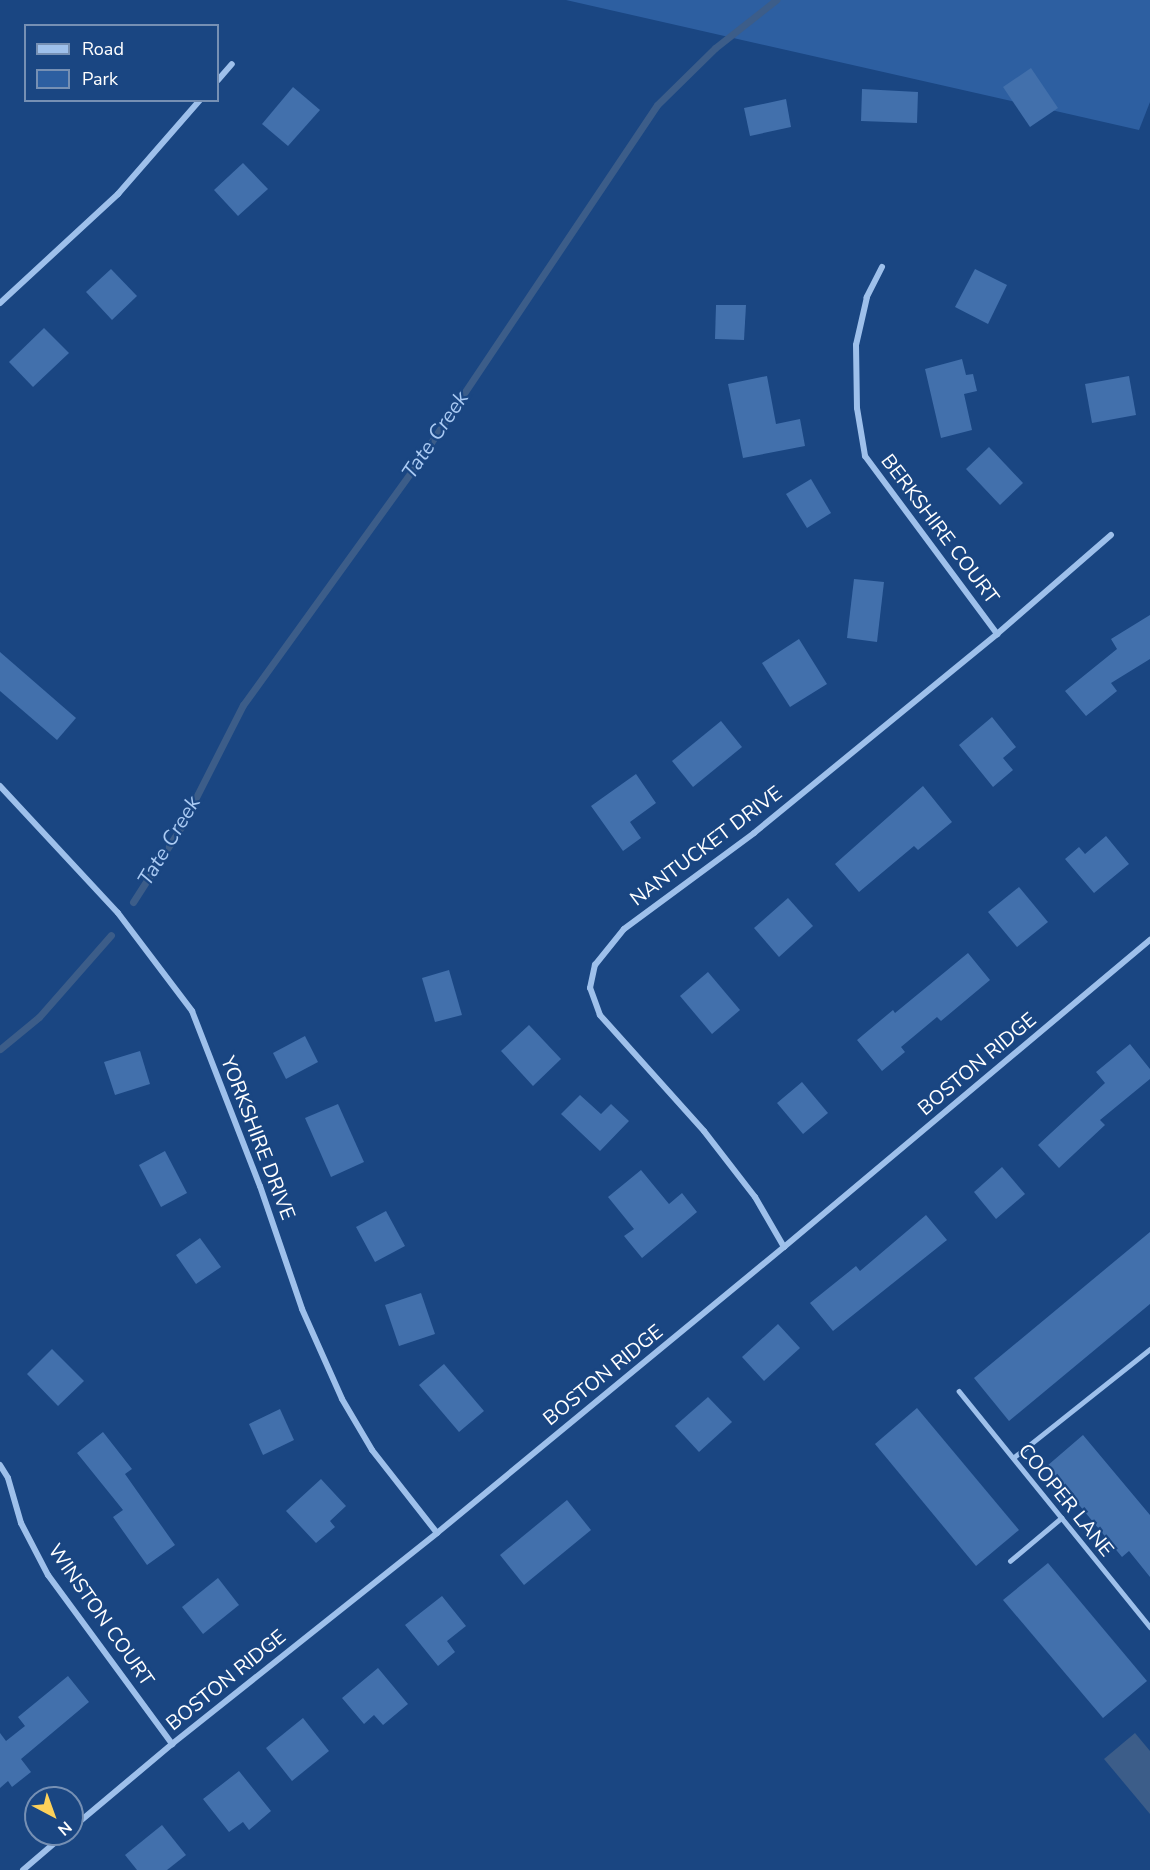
<!DOCTYPE html>
<style>
body{margin:0}
#map{position:relative;width:1150px;height:1870px;overflow:hidden;background:#1a4682;font-family:"Nunito Sans",sans-serif}
div>[style]{position:absolute}
.green>*{inset:0;background:#2d5fa1}
.water>*{inset:0;background:#3c5d89}
.stream>*{height:7px;margin:-3.5px;padding:0 3.5px;transform-origin:3.5px;border-radius:3.5px;background:#3c5d89}
.building>*{inset:0;background:#4270ac}
.service>*{height:4.5px;margin:-2.25px;padding:0 2.25px;transform-origin:2.25px;border-radius:2.25px;background:#9ec0eb}
.minor>*{height:6px;margin:-3px;padding:0 3px;transform-origin:3px;border-radius:3px;background:#9ec0eb}
span{translate:-50% -50%;white-space:nowrap;text-align:center;line-height:1.15;-webkit-text-stroke:4.5px #1a4682;paint-order:stroke}
.street-label{font-size:20px;color:#fff}
.water-label{font-size:21px;color:#aacaf3;font-style:italic}
.legend{position:absolute;left:24px;top:24px;width:195px;height:78px;box-sizing:border-box;background:#1a4682;border:2px solid #7690b4;margin:0;padding:8px 10px;list-style:none;font-size:18px;color:#fff}
.legend li{display:flex;align-items:center;gap:12px;height:30px}
.legend b{width:30px;border:2px solid #7690b4}
.north{position:absolute;left:24px;top:1786px;width:60px;height:60px;box-sizing:border-box;background:#1a4682;border:2px solid #7690b4;border-radius:50%;rotate:139deg;font-size:16px;font-weight:700;line-height:24px;text-align:center;color:#fff}
.north::after{content:'';display:block;margin:auto;width:21px;height:27px;background:#fdd15a;clip-path:polygon(50% 0,100% 100%,50% 72%,0 100%)}
</style>
<div id="map">
<div class="green">
<div style="clip-path:polygon(566px 0,1150px 0,1150px 102px,1139px 130px)"></div>
</div>
<div class="water">
<div style="clip-path:polygon(1135px 1733px,1150px 1751px,1150px 1814px,1104px 1759px)"></div>
</div>
<div class="stream">
<div style="left:133px;top:902px;width:89px;rotate:-57.4deg"></div>
<div style="left:181px;top:827px;width:137px;rotate:-63.1deg"></div>
<div style="left:243px;top:705px;width:296px;rotate:-54.2deg"></div>
<div style="left:416px;top:465px;width:433px;rotate:-56.2deg"></div>
<div style="left:657px;top:105px;width:81px;rotate:-44.5deg"></div>
<div style="left:715px;top:48px;width:78px;rotate:-38.2deg"></div>
<div style="left:0;top:1049px;width:50px;rotate:-39.4deg"></div>
<div style="left:39px;top:1017px;width:109px;rotate:-48.7deg"></div>
</div>
<div class="building">
<div style="clip-path:polygon(1031px 68px,1058px 108px,1030px 127px,1003px 87px)"></div>
<div style="clip-path:polygon(293px 87px,320px 110px,288px 146px,262px 124px)"></div>
<div style="clip-path:polygon(862px 89px,918px 92px,917px 123px,861px 121px)"></div>
<div style="clip-path:polygon(786px 99px,791px 127px,750px 136px,744px 108px)"></div>
<div style="clip-path:polygon(243px 163px,268px 189px,238px 216px,214px 190px)"></div>
<div style="clip-path:polygon(111px 269px,137px 296px,112px 320px,86px 292px)"></div>
<div style="clip-path:polygon(975px 269px,1007px 285px,988px 324px,955px 307px)"></div>
<div style="clip-path:polygon(716px 305px,746px 305px,744px 340px,715px 339px)"></div>
<div style="clip-path:polygon(44px 328px,69px 353px,33px 387px,9px 362px)"></div>
<div style="clip-path:polygon(962px 359px,966px 375px,973px 374px,977px 391px,964px 394px,972px 430px,941px 438px,925px 369px)"></div>
<div style="clip-path:polygon(767px 376px,776px 424px,800px 419px,805px 446px,743px 458px,728px 384px)"></div>
<div style="clip-path:polygon(1129px 376px,1136px 415px,1092px 423px,1085px 384px)"></div>
<div style="clip-path:polygon(989px 447px,1023px 483px,1000px 505px,966px 469px)"></div>
<div style="clip-path:polygon(811px 479px,831px 513px,807px 528px,786px 494px)"></div>
<div style="clip-path:polygon(854px 579px,884px 582px,877px 642px,847px 638px)"></div>
<div style="clip-path:polygon(1150px 615px,1150px 659px,1111px 683px,1117px 691px,1086px 716px,1065px 691px,1117px 649px,1111px 639px)"></div>
<div style="clip-path:polygon(799px 639px,827px 684px,790px 707px,762px 663px)"></div>
<div style="clip-path:polygon(0 652px,76px 718px,57px 740px,0 691px)"></div>
<div style="clip-path:polygon(992px 717px,1016px 747px,1003px 758px,1013px 770px,993px 787px,959px 745px)"></div>
<div style="clip-path:polygon(721px 721px,742px 747px,693px 787px,672px 761px)"></div>
<div style="clip-path:polygon(636px 774px,656px 803px,630px 822px,641px 838px,623px 851px,591px 806px)"></div>
<div style="clip-path:polygon(923px 786px,952px 822px,918px 850px,914px 846px,859px 892px,835px 864px)"></div>
<div style="clip-path:polygon(1106px 836px,1129px 864px,1094px 893px,1065px 859px,1079px 847px,1085px 854px)"></div>
<div style="clip-path:polygon(1019px 887px,1048px 922px,1017px 947px,988px 912px)"></div>
<div style="clip-path:polygon(788px 898px,813px 926px,779px 957px,754px 928px)"></div>
<div style="clip-path:polygon(968px 953px,990px 980px,941px 1021px,937px 1017px,901px 1047px,905px 1052px,882px 1071px,857px 1040px,893px 1010px,895px 1013px)"></div>
<div style="clip-path:polygon(449px 970px,462px 1015px,435px 1022px,422px 978px)"></div>
<div style="clip-path:polygon(708px 972px,740px 1010px,712px 1034px,680px 996px)"></div>
<div style="clip-path:polygon(529px 1025px,561px 1059px,533px 1086px,501px 1051px)"></div>
<div style="clip-path:polygon(305px 1036px,318px 1062px,286px 1079px,273px 1053px)"></div>
<div style="clip-path:polygon(1130px 1044px,1150px 1069px,1150px 1079px,1100px 1120px,1105px 1125px,1059px 1168px,1038px 1145px,1105px 1083px,1096px 1072px)"></div>
<div style="clip-path:polygon(140px 1051px,150px 1084px,115px 1095px,104px 1062px)"></div>
<div style="clip-path:polygon(802px 1082px,828px 1113px,803px 1134px,777px 1103px)"></div>
<div style="clip-path:polygon(580px 1095px,601px 1114px,611px 1104px,629px 1121px,600px 1151px,561px 1114px)"></div>
<div style="clip-path:polygon(338px 1104px,364px 1162px,331px 1177px,305px 1118px)"></div>
<div style="clip-path:polygon(165px 1151px,187px 1193px,161px 1207px,139px 1165px)"></div>
<div style="clip-path:polygon(1002px 1167px,1025px 1194px,996px 1219px,974px 1192px)"></div>
<div style="clip-path:polygon(641px 1170px,669px 1204px,682px 1193px,697px 1212px,642px 1258px,624px 1236px,634px 1229px,608px 1197px)"></div>
<div style="clip-path:polygon(386px 1211px,405px 1246px,375px 1262px,356px 1227px)"></div>
<div style="clip-path:polygon(926px 1215px,947px 1240px,833px 1331px,810px 1303px,856px 1266px,860px 1271px)"></div>
<div style="clip-path:polygon(1150px 1232px,1150px 1304px,1009px 1421px,974px 1378px)"></div>
<div style="clip-path:polygon(200px 1238px,221px 1267px,196px 1284px,176px 1255px)"></div>
<div style="clip-path:polygon(421px 1293px,435px 1334px,399px 1346px,385px 1305px)"></div>
<div style="clip-path:polygon(778px 1324px,800px 1348px,764px 1381px,742px 1357px)"></div>
<div style="clip-path:polygon(52px 1349px,84px 1381px,58px 1406px,27px 1374px)"></div>
<div style="clip-path:polygon(444px 1364px,484px 1411px,459px 1432px,419px 1385px)"></div>
<div style="clip-path:polygon(708px 1397px,732px 1422px,699px 1452px,675px 1426px)"></div>
<div style="clip-path:polygon(917px 1408px,1019px 1530px,976px 1566px,875px 1444px)"></div>
<div style="clip-path:polygon(280px 1409px,294px 1440px,263px 1455px,249px 1424px)"></div>
<div style="clip-path:polygon(103px 1432px,132px 1469px,125px 1474px,175px 1545px,147px 1565px,113px 1517px,123px 1510px,77px 1453px)"></div>
<div style="clip-path:polygon(1083px 1435px,1150px 1515px,1150px 1577px,1129px 1551px,1122px 1557px,1047px 1466px)"></div>
<div style="clip-path:polygon(321px 1479px,346px 1506px,330px 1521px,335px 1527px,316px 1543px,286px 1511px)"></div>
<div style="clip-path:polygon(567px 1500px,591px 1530px,524px 1585px,500px 1555px)"></div>
<div style="clip-path:polygon(1048px 1563px,1147px 1681px,1103px 1718px,1003px 1600px)"></div>
<div style="clip-path:polygon(218px 1578px,239px 1605px,203px 1634px,182px 1607px)"></div>
<div style="clip-path:polygon(442px 1596px,466px 1626px,447px 1641px,455px 1652px,438px 1666px,405px 1625px)"></div>
<div style="clip-path:polygon(378px 1668px,408px 1704px,383px 1725px,374px 1715px,364px 1724px,342px 1698px)"></div>
<div style="clip-path:polygon(68px 1676px,89px 1702px,21px 1759px,31px 1772px,12px 1787px,8px 1781px,0 1788px,0 1733px,6px 1741px,25px 1726px,18px 1717px)"></div>
<div style="clip-path:polygon(303px 1718px,329px 1751px,292px 1781px,266px 1748px)"></div>
<div style="clip-path:polygon(239px 1771px,271px 1811px,249px 1830px,243px 1822px,229px 1832px,203px 1799px)"></div>
<div style="clip-path:polygon(162px 1825px,186px 1855px,167px 1870px,137px 1870px,125px 1855px)"></div>
</div>
<div class="service">
<div style="left:959px;top:1391px;width:304px;rotate:51deg"></div>
<div style="left:1013px;top:1458px;width:175px;rotate:-38.5deg"></div>
<div style="left:1010px;top:1561px;width:67px;rotate:-40.1deg"></div>
</div>
<div class="minor">
<div style="left:218px;top:80px;width:21px;rotate:-49deg"></div>
<div style="left:882px;top:267px;width:34px;rotate:117deg"></div>
<div style="left:867px;top:297px;width:49px;rotate:102.9deg"></div>
<div style="left:856px;top:345px;width:63px;rotate:89.1deg"></div>
<div style="left:857px;top:408px;width:49px;rotate:80.5deg"></div>
<div style="left:865px;top:456px;width:222px;rotate:53.4deg"></div>
<div style="left:0;top:303px;width:161px;rotate:-42.7deg"></div>
<div style="left:118px;top:194px;width:125px;rotate:-48.9deg"></div>
<div style="left:0;top:786px;width:173px;rotate:47.1deg"></div>
<div style="left:118px;top:913px;width:123px;rotate:52.9deg"></div>
<div style="left:192px;top:1011px;width:188px;rotate:68.8deg"></div>
<div style="left:260px;top:1186px;width:130px;rotate:71.1deg"></div>
<div style="left:302px;top:1309px;width:98px;rotate:66deg"></div>
<div style="left:342px;top:1399px;width:59px;rotate:59.5deg"></div>
<div style="left:372px;top:1450px;width:105px;rotate:51.9deg"></div>
<div style="left:784px;top:1247px;width:58px;rotate:-120.1deg"></div>
<div style="left:755px;top:1197px;width:83px;rotate:-127.7deg"></div>
<div style="left:704px;top:1131px;width:156px;rotate:-131.9deg"></div>
<div style="left:600px;top:1015px;width:29px;rotate:-110deg"></div>
<div style="left:590px;top:988px;width:24px;rotate:-78deg"></div>
<div style="left:595px;top:965px;width:46px;rotate:-51.1deg"></div>
<div style="left:624px;top:929px;width:162px;rotate:-36.4deg"></div>
<div style="left:754px;top:833px;width:314px;rotate:-39.3deg"></div>
<div style="left:997px;top:634px;width:151px;rotate:-41deg"></div>
<div style="left:0;top:1465px;width:15px;rotate:58deg"></div>
<div style="left:8px;top:1478px;width:47px;rotate:73.9deg"></div>
<div style="left:21px;top:1523px;width:59px;rotate:62.6deg"></div>
<div style="left:48px;top:1575px;width:210px;rotate:53.7deg"></div>
<div style="left:72px;top:1828px;width:131px;rotate:-40deg"></div>
<div style="left:172px;top:1744px;width:339px;rotate:-38.5deg"></div>
<div style="left:437px;top:1533px;width:450px;rotate:-39.5deg"></div>
<div style="left:784px;top:1247px;width:478px;rotate:-40deg"></div>
<div style="left:23px;top:1870px;width:55px;rotate:-40.6deg"></div>
</div>
<div class="street-label">
<span style="left:940px;top:529px;rotate:53deg">BERKSHIRE COURT</span>
<span style="left:706px;top:846px;rotate:-37deg">NANTUCKET DRIVE</span>
<span style="left:977px;top:1064px;rotate:-40deg">BOSTON RIDGE</span>
<span style="left:258px;top:1138px;rotate:69deg">YORKSHIRE DRIVE</span>
<span style="left:603px;top:1375px;rotate:-39deg">BOSTON RIDGE</span>
<span style="left:1066px;top:1500px;rotate:51deg">COOPER LANE</span>
<span style="left:101px;top:1615px;rotate:55deg">WINSTON COURT</span>
<span style="left:226px;top:1680px;rotate:-39deg">BOSTON RIDGE</span>
</div>
<div class="water-label">
<span style="left:435px;top:435px;rotate:-56deg">Tate Creek</span>
<span style="left:169px;top:841px;rotate:-59deg">Tate Creek</span>
</div>
<ul class="legend">
<li><b style="height:8px;background:#9ec0eb"></b>Road</li>
<li><b style="height:16px;background:#2d5fa1"></b>Park</li>
</ul>
<div class="north">N</div>
</div>
